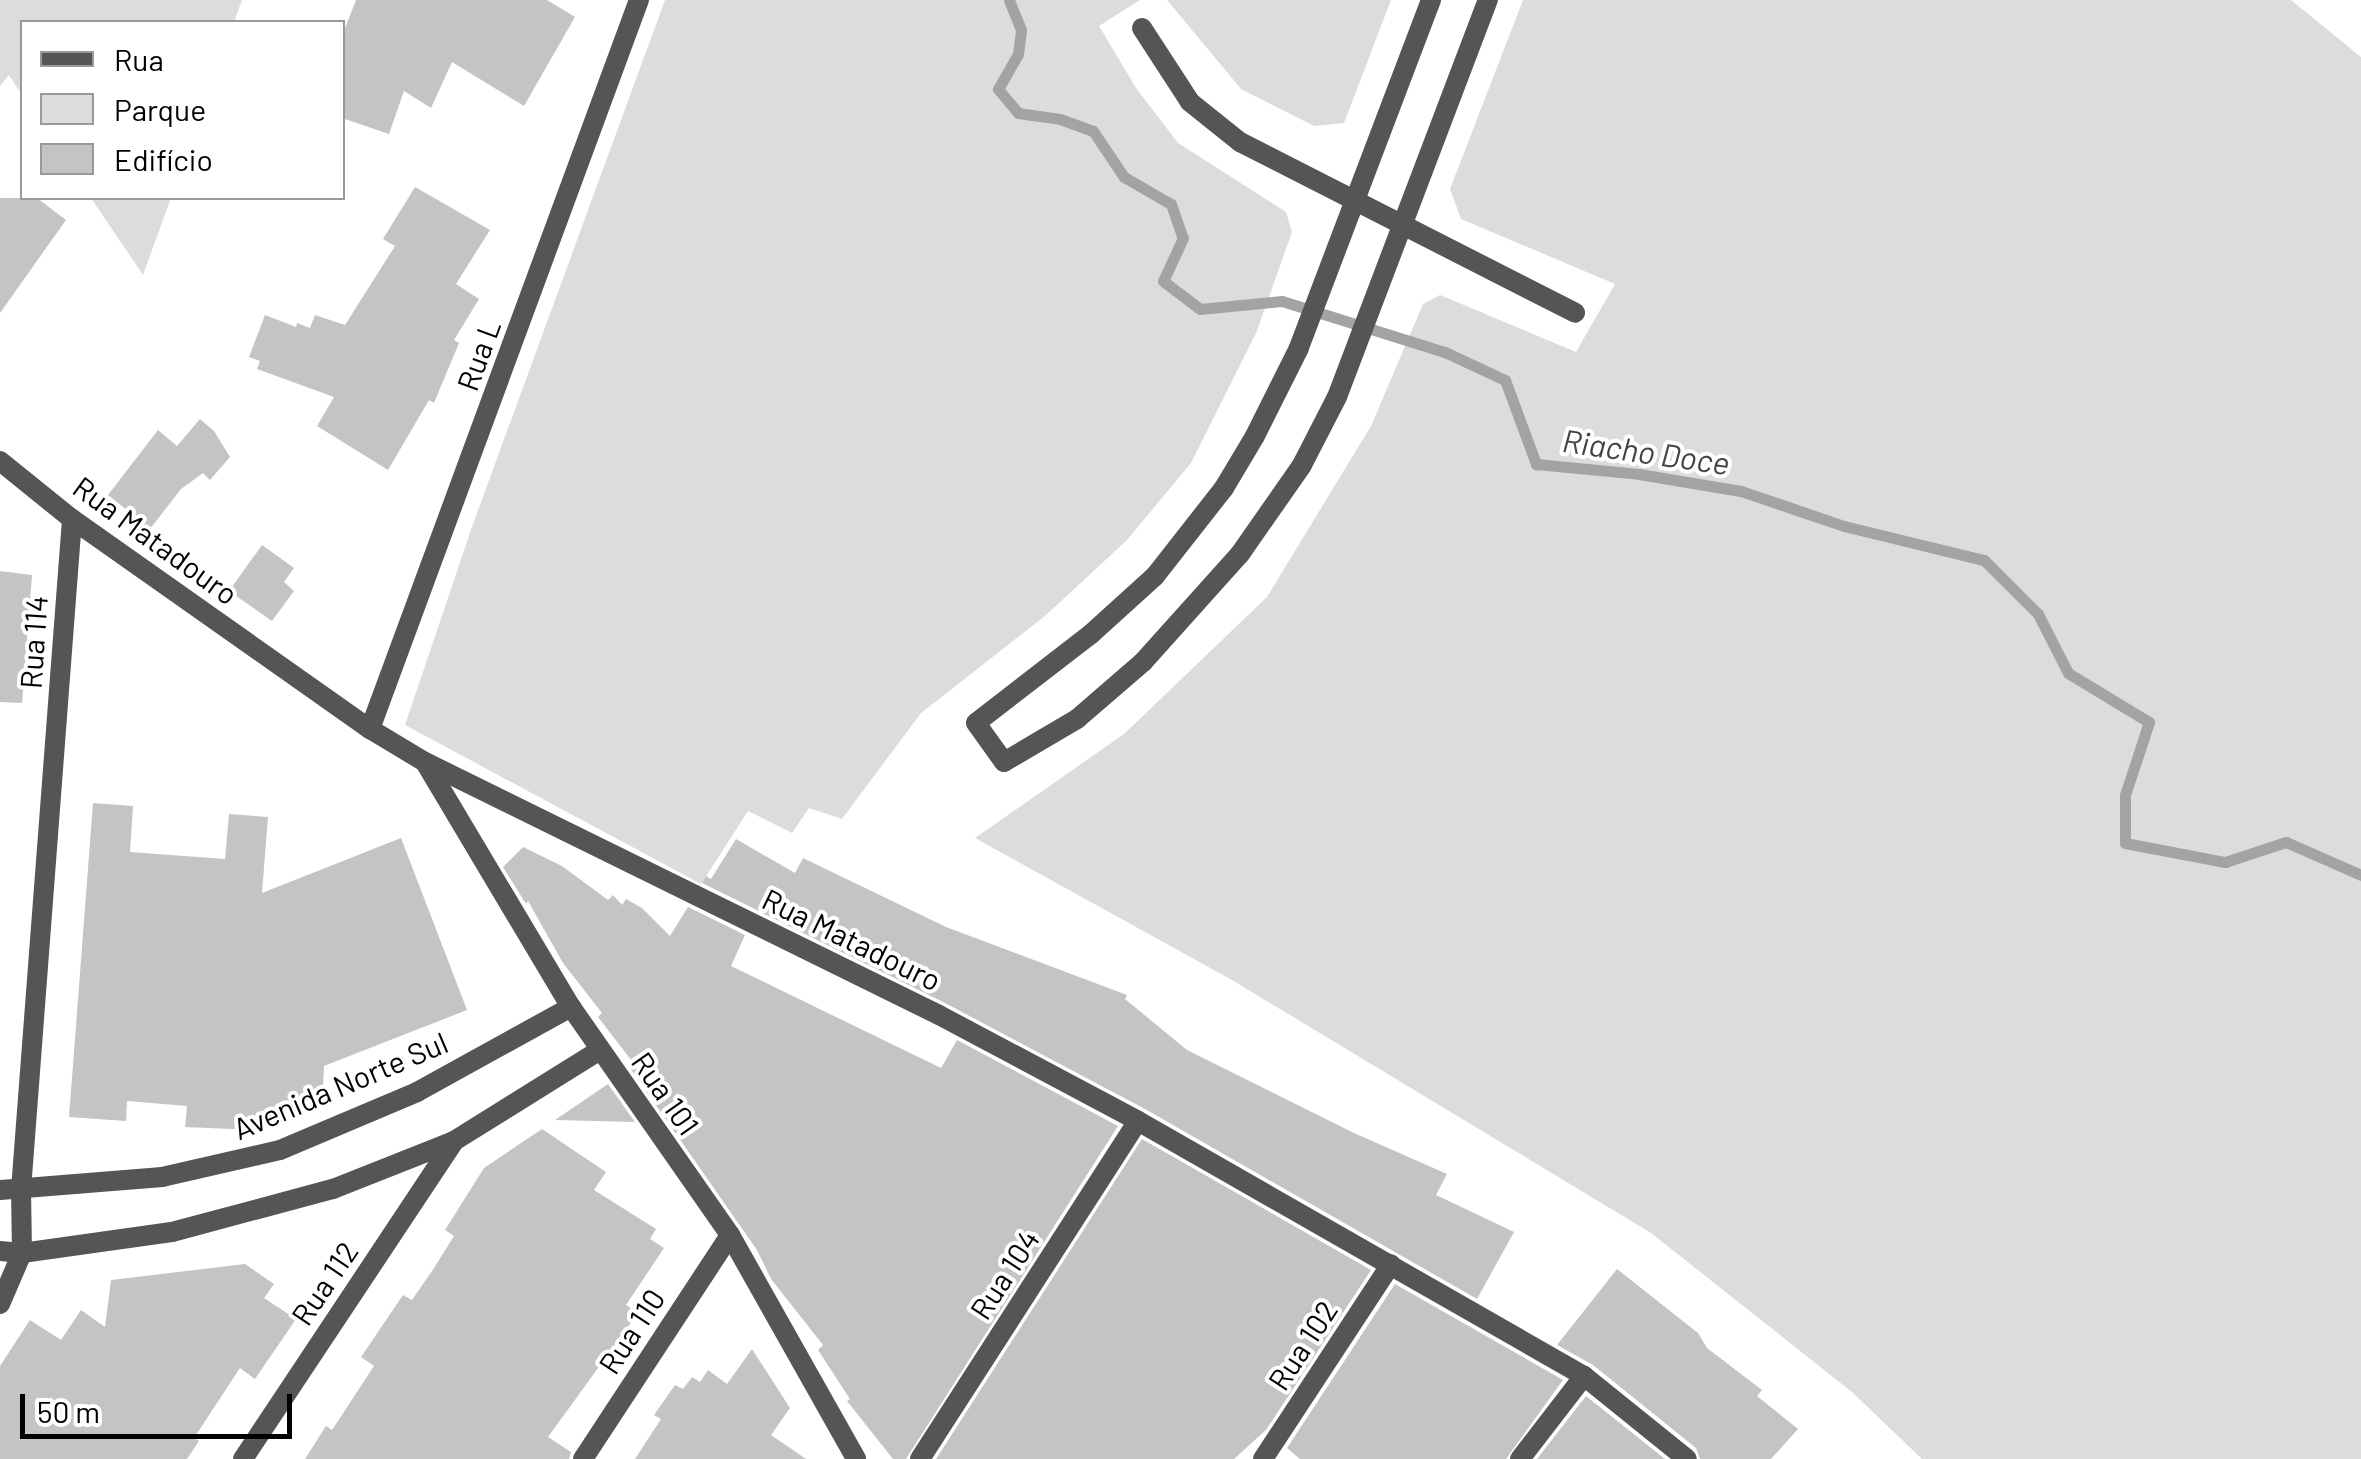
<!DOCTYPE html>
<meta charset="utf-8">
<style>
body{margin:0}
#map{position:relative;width:2361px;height:1459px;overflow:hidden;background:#fff;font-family:Barlow,sans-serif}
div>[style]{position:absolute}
.green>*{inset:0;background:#dcdcdc}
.stream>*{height:11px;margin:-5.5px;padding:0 5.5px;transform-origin:5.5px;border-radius:5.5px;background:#a3a3a3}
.building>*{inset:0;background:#c4c4c4}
.street>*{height:20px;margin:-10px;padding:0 10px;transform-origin:10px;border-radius:10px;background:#555}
span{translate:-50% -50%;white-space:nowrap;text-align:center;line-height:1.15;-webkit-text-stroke:8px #fff;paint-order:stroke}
.street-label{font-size:30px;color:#000}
.water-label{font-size:32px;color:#444;font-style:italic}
.legend{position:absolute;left:20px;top:20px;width:325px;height:180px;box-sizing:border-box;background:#fff;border:2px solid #999;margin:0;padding:12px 18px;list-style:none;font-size:30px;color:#000}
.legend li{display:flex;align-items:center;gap:20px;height:50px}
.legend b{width:50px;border:2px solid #999}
.scale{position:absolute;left:20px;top:1394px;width:272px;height:45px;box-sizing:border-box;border:5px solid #000;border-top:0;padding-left:12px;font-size:30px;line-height:35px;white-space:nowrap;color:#000;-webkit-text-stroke:8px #fff;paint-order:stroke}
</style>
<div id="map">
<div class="green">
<div style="clip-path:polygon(0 0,242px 0,234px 22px,22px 22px,22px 95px,9px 75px,0 86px)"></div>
<div style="clip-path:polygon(665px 0,1140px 0,1099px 26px,1136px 88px,1178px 143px,1286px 212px,1292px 232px,1257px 331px,1191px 463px,1127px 540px,1045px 616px,921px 713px,842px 819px,809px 808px,792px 833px,748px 811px,701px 884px,405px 725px,473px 524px)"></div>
<div style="clip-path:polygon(1167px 0,1391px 0,1344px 123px,1314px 126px,1241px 89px)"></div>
<div style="clip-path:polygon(1523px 0,2291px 0,2361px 57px,2361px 1459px,1922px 1459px,1852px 1392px,1651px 1233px,1232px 980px,975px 838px,1124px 734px,1267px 597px,1371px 426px,1423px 304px,1440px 295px,1576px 352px,1615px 284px,1461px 219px,1450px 189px)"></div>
<div style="clip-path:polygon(91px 198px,171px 198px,143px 275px)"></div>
</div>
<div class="stream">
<div style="left:1009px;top:0;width:32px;rotate:68deg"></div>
<div style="left:1021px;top:30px;width:24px;rotate:97deg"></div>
<div style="left:1018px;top:54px;width:40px;rotate:119.7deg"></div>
<div style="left:998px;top:89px;width:31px;rotate:50deg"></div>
<div style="left:1018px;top:113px;width:42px;rotate:8.1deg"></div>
<div style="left:1060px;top:119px;width:35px;rotate:20deg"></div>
<div style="left:1093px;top:131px;width:55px;rotate:56deg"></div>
<div style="left:1124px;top:177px;width:54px;rotate:29.9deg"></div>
<div style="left:1171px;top:204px;width:36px;rotate:71deg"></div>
<div style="left:1183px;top:238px;width:47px;rotate:114.9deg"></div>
<div style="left:1163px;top:281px;width:46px;rotate:37.1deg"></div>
<div style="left:1200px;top:309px;width:82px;rotate:-5.6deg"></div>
<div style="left:1282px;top:301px;width:171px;rotate:17.4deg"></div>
<div style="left:1445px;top:352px;width:66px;rotate:25deg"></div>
<div style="left:1505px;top:380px;width:90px;rotate:69.7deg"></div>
<div style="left:1536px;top:464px;width:103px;rotate:5.5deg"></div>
<div style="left:1639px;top:474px;width:103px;rotate:9.5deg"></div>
<div style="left:1741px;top:491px;width:109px;rotate:18.8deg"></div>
<div style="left:1844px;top:526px;width:144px;rotate:13.7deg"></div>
<div style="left:1984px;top:560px;width:76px;rotate:45deg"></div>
<div style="left:2038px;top:614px;width:66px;rotate:63deg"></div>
<div style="left:2068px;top:673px;width:95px;rotate:31.2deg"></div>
<div style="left:2149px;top:722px;width:77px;rotate:108.2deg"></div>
<div style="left:2125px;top:795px;width:48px;rotate:90deg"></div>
<div style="left:2125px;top:843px;width:102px;rotate:10.8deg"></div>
<div style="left:2225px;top:862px;width:64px;rotate:-18.2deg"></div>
<div style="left:2286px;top:842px;width:82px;rotate:23.7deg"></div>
</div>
<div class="building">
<div style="clip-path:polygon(356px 0,547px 0,575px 17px,524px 106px,452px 62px,431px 108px,404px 91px,389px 134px,342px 118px,342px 36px)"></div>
<div style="clip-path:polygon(415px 187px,490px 230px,456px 284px,479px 299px,454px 340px,459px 343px,434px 403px,429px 400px,388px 470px,317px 426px,334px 397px,257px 369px,260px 361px,249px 357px,265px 315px,296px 327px,297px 323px,310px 328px,315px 315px,345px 325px,395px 246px,383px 239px)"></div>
<div style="clip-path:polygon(0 198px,37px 198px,66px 220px,0 313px)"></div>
<div style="clip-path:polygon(200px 419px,214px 431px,230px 457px,210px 480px,203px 473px,181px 489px,143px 538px,119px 519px,127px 510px,108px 495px,158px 430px,177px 446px)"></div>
<div style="clip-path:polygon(262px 545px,294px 568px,284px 582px,294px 591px,272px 621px,229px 591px)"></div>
<div style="clip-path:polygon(0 571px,32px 575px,22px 703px,0 702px)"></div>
<div style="clip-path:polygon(93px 803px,133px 806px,130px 852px,225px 859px,229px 814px,268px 817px,262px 893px,401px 838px,467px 1010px,324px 1066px,322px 1106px,257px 1130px,185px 1127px,187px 1106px,127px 1101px,126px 1121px,69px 1117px)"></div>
<div style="clip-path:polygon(736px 839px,795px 873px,803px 858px,946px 927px,1127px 995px,1125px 999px,1187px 1050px,1354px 1133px,1447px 1174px,1436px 1195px,1514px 1232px,1477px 1299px,1145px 1109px,945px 1003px,702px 883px,706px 876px,711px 879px)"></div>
<div style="clip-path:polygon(523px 847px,562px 866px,608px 900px,613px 895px,622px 905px,626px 899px,642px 908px,670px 936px,688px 907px,745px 935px,731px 966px,941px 1068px,957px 1040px,1118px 1126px,906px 1459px,893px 1459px,847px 1401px,850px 1399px,818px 1350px,823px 1345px,771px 1279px,757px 1250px,630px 1068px,635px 1065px,598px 1017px,602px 1013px,563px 963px,528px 901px,526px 904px,503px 867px)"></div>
<div style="clip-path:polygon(608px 1084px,635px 1122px,555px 1120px)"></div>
<div style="clip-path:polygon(542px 1129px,606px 1172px,594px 1190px,656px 1229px,650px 1239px,664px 1248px,626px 1305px,638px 1313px,548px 1437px,571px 1452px,569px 1459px,305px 1459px,326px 1426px,332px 1430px,374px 1366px,361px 1357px,403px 1295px,412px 1300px,434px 1268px,454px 1236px,445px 1230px,484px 1168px)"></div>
<div style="clip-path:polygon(1142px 1139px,1371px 1270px,1266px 1430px,1234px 1459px,936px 1459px)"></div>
<div style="clip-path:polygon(245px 1264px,274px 1284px,264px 1298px,296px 1319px,255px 1379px,240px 1368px,194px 1438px,199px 1441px,187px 1459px,0 1459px,0 1366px,30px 1320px,61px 1340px,81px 1310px,105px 1327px,111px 1280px)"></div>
<div style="clip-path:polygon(1617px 1269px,1698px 1333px,1707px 1348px,1762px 1390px,1757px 1396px,1798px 1429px,1771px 1459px,1700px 1459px,1696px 1448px,1593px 1365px,1557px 1345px)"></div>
<div style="clip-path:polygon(1395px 1284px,1563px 1380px,1506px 1459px,1300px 1459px,1287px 1448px)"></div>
<div style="clip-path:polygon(752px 1349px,790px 1408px,771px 1435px,806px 1459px,635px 1459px,661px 1419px,654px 1415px,675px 1385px,683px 1389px,692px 1377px,700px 1382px,708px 1370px,727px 1384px)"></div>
<div style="clip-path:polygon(1586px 1396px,1665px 1459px,1537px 1459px)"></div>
</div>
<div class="street">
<div style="left:1431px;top:0;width:372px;rotate:110.8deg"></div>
<div style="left:1299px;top:348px;width:98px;rotate:116.6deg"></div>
<div style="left:1255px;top:436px;width:61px;rotate:120.8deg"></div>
<div style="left:1224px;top:488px;width:112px;rotate:128.1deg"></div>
<div style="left:1155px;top:576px;width:86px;rotate:137.8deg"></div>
<div style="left:1091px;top:634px;width:145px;rotate:142.3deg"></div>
<div style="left:976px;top:723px;width:48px;rotate:54.3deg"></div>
<div style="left:1004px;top:762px;width:85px;rotate:-30.5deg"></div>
<div style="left:1077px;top:719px;width:87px;rotate:-40.8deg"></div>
<div style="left:1143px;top:662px;width:145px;rotate:-48.1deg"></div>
<div style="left:1240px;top:554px;width:108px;rotate:-55.1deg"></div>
<div style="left:1302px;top:465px;width:76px;rotate:-62.8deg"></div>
<div style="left:1337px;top:397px;width:425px;rotate:-69.2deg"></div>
<div style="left:1142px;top:28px;width:88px;rotate:57deg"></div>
<div style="left:1190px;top:102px;width:64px;rotate:38.7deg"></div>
<div style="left:1240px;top:142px;width:376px;rotate:27deg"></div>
<div style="left:0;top:461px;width:92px;rotate:38.9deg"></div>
<div style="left:72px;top:519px;width:365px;rotate:35.2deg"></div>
<div style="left:370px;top:729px;width:64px;rotate:31deg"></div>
<div style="left:425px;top:762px;width:573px;rotate:26.21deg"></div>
<div style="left:939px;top:1015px;width:225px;rotate:28deg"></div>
<div style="left:1138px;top:1121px;width:514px;rotate:29.76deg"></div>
<div style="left:1584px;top:1376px;width:132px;rotate:38.9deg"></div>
<div style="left:370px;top:729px;width:777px;rotate:-69.75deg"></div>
<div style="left:426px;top:764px;width:283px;rotate:59.2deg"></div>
<div style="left:571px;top:1007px;width:278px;rotate:55.1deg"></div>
<div style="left:730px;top:1235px;width:257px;rotate:60.6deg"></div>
<div style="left:0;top:1190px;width:163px;rotate:-4.6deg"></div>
<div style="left:162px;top:1177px;width:121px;rotate:-12.9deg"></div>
<div style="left:280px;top:1150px;width:149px;rotate:-22.9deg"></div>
<div style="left:417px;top:1092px;width:176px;rotate:-28.9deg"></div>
<div style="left:0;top:1251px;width:22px;rotate:5deg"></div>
<div style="left:22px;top:1253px;width:151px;rotate:-8deg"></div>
<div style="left:172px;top:1232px;width:167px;rotate:-15deg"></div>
<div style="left:333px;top:1189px;width:130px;rotate:-21.6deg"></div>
<div style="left:454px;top:1141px;width:172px;rotate:-31.9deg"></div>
<div style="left:0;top:1304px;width:56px;rotate:-66.7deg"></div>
<div style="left:22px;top:1253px;width:63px;rotate:-90.9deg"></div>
<div style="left:21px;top:1190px;width:673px;rotate:-85.65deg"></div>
<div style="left:243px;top:1459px;width:382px;rotate:-56.4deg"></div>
<div style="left:583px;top:1459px;width:268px;rotate:-56.7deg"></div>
<div style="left:920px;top:1459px;width:402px;rotate:-57.2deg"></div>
<div style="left:1263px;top:1459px;width:233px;rotate:-56.7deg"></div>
<div style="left:1520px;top:1459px;width:105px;rotate:-52.4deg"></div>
</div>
<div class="street-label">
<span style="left:478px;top:355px;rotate:-70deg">Rua L</span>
<span style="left:156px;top:540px;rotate:36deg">Rua Matadouro</span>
<span style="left:33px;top:642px;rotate:-86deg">Rua 114</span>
<span style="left:852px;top:939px;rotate:26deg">Rua Matadouro</span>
<span style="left:340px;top:1085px;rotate:-23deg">Avenida Norte Sul</span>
<span style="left:666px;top:1093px;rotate:55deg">Rua 101</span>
<span style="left:1004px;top:1274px;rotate:-57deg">Rua 104</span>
<span style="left:324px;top:1283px;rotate:-56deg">Rua 112</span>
<span style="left:631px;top:1331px;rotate:-57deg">Rua 110</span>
<span style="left:1302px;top:1345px;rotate:-57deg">Rua 102</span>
</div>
<div class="water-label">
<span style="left:1646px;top:451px;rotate:8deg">Riacho Doce</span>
</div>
<ul class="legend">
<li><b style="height:12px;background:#555"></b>Rua</li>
<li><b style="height:28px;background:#dcdcdc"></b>Parque</li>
<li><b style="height:28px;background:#c4c4c4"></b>Edifício</li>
</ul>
<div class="scale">50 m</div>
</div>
